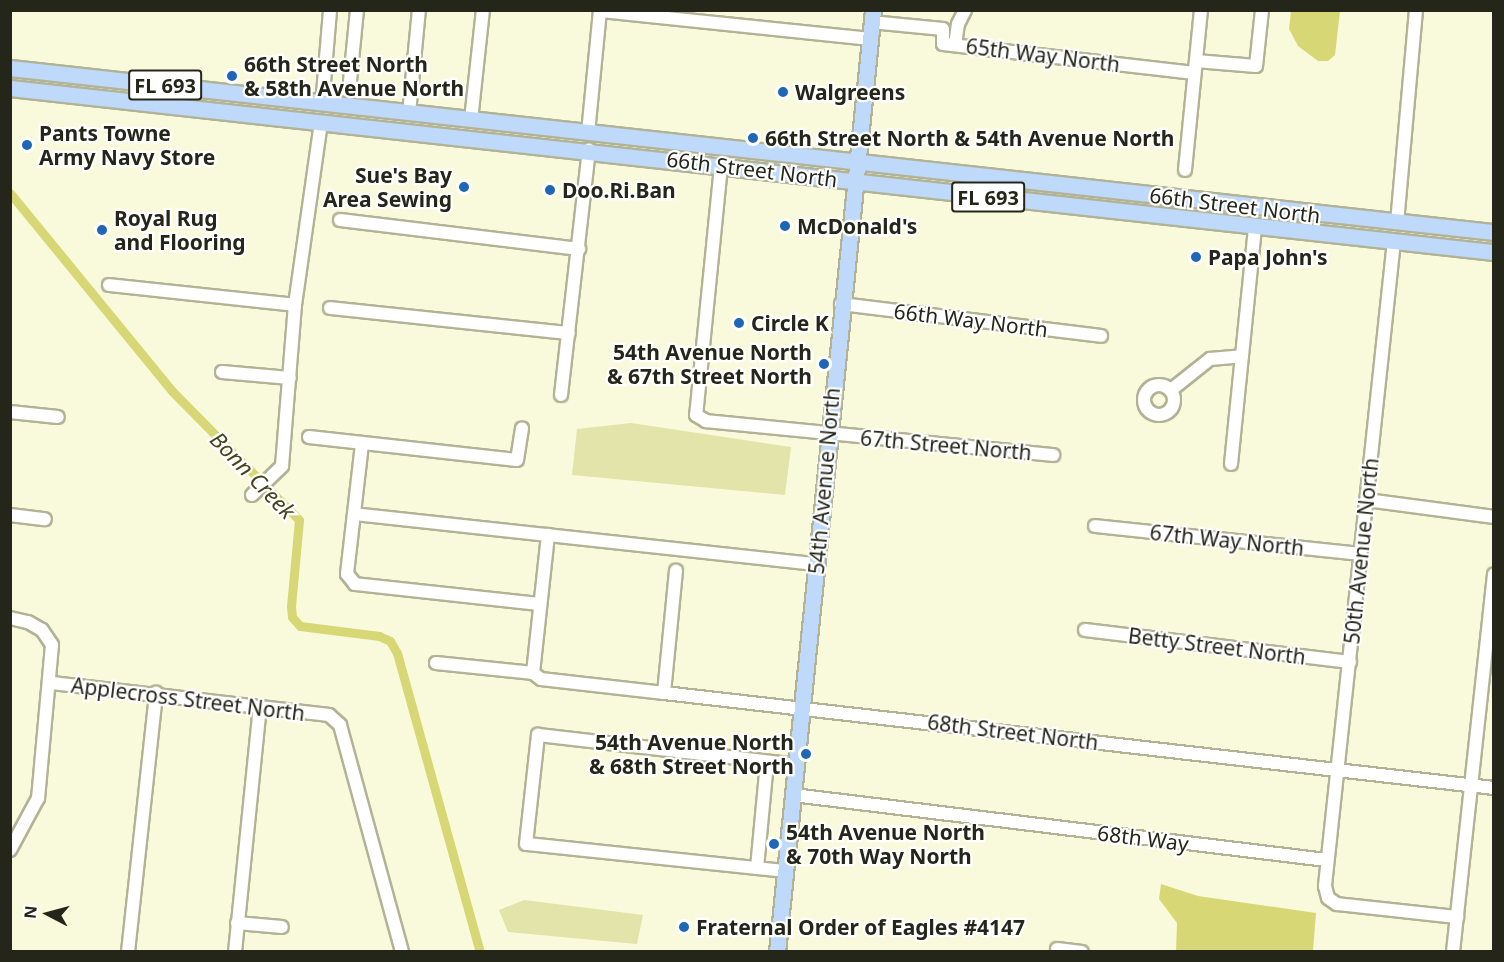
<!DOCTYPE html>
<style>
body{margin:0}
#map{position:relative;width:1504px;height:962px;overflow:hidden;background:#f9fadc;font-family:"Noto Sans",sans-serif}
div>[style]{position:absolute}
.green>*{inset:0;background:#e2e4a9}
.water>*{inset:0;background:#d7d875}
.canal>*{height:9px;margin:-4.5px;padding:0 4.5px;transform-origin:4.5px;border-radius:4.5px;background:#d7d875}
.roads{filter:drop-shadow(2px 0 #b2b396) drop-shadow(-2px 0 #b2b396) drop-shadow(0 2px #b2b396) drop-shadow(0 -2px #b2b396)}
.minor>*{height:12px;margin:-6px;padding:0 6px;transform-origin:6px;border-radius:6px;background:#fff}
.minor>.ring{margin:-6px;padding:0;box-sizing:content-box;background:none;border:12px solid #fff;border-radius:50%}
.major>*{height:15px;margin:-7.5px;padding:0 7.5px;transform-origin:7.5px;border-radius:7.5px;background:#bfd9fa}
.dots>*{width:16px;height:16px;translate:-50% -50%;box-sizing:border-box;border:3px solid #fff;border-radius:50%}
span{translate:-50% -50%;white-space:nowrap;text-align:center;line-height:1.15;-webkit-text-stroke:4.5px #fff;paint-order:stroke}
.shield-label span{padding:2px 4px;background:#fff;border:2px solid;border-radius:4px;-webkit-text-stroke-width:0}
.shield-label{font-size:20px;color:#25261a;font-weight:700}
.street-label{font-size:21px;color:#25261a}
.poi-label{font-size:21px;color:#25261a;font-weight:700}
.left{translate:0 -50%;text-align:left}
.right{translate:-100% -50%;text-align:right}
.water-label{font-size:22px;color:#44441a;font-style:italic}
.frame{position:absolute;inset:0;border:12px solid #25261a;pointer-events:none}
.north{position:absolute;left:18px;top:884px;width:60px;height:60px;-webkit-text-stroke:4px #fff;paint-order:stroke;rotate:276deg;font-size:16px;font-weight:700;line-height:24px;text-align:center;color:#25261a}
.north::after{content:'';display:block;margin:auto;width:21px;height:27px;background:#25261a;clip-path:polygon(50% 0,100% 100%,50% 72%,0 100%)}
</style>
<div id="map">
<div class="green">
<div style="clip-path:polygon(631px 423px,791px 447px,785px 495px,572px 475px,577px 429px)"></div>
<div style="clip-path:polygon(524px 900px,643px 915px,637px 944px,508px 932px,499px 910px)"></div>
</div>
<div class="water">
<div style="clip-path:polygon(1291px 11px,1340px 11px,1335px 55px,1328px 61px,1318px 61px,1298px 46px,1289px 29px)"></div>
<div style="clip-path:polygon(1161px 884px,1198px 896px,1316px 913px,1313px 951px,1176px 951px,1177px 923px,1159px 899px)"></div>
</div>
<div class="canal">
<div style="left:10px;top:193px;width:256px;rotate:50.7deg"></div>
<div style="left:172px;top:391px;width:181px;rotate:45.4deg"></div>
<div style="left:299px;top:520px;width:87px;rotate:95.3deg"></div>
<div style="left:291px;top:607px;width:10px;rotate:84deg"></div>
<div style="left:292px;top:617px;width:12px;rotate:48deg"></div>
<div style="left:300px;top:626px;width:80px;rotate:7.2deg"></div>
<div style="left:379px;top:636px;width:12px;rotate:24deg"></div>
<div style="left:390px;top:641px;width:14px;rotate:60deg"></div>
<div style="left:397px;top:653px;width:310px;rotate:74.5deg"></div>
</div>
<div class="roads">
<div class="minor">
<div style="left:871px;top:22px;width:72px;rotate:5.6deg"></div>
<div style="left:943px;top:29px;width:15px;rotate:90deg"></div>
<div style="left:943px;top:44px;width:253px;rotate:6.6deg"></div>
<div style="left:955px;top:45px;width:21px;rotate:-82deg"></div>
<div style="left:958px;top:24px;width:16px;rotate:-63deg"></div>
<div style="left:1196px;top:61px;width:60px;rotate:4.8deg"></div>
<div style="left:1256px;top:66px;width:56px;rotate:-83.9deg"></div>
<div style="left:350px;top:81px;width:71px;rotate:-84.4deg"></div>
<div style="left:319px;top:103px;width:10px;rotate:-66deg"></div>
<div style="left:323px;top:94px;width:84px;rotate:-85.2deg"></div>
<div style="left:409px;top:113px;width:103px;rotate:-84.5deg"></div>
<div style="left:471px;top:120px;width:111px;rotate:-83.8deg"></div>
<div style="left:588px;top:133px;width:123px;rotate:-84.4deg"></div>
<div style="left:600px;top:11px;width:271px;rotate:5.9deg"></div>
<div style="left:721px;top:166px;width:250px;rotate:95.7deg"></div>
<div style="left:696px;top:415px;width:12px;rotate:31deg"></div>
<div style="left:706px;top:421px;width:349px;rotate:5.6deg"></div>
<div style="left:1185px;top:170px;width:161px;rotate:-84.3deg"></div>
<div style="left:340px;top:220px;width:241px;rotate:6.9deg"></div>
<div style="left:1397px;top:223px;width:214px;rotate:-84.9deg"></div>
<div style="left:1394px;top:241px;width:649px;rotate:96.11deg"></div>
<div style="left:1325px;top:886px;width:12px;rotate:76deg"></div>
<div style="left:1328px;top:898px;width:11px;rotate:34deg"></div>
<div style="left:1337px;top:904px;width:121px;rotate:6.2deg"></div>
<div style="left:109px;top:285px;width:187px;rotate:6.1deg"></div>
<div style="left:841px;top:304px;width:262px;rotate:7deg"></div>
<div style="left:330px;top:308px;width:240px;rotate:6deg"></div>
<div style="left:222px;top:372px;width:68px;rotate:5deg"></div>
<div class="ring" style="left:1144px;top:385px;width:18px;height:18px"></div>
<div style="left:1171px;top:390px;width:50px;rotate:-38.5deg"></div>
<div style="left:1210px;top:359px;width:32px;rotate:-5deg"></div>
<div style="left:561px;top:395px;width:247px;rotate:-83.5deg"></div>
<div style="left:10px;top:412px;width:48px;rotate:5.9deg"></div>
<div style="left:309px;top:437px;width:209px;rotate:6.3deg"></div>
<div style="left:517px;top:460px;width:32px;rotate:-81deg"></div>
<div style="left:362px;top:444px;width:131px;rotate:96.6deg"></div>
<div style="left:347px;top:574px;width:13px;rotate:51deg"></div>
<div style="left:355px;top:584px;width:186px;rotate:6.2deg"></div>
<div style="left:1231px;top:464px;width:238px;rotate:-84.2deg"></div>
<div style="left:252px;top:495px;width:42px;rotate:-44deg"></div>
<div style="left:282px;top:466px;width:162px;rotate:-85.4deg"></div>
<div style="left:295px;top:305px;width:184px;rotate:-81.9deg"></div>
<div style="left:1367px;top:500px;width:128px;rotate:7.6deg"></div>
<div style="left:354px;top:514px;width:465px;rotate:6.2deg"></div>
<div style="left:10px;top:515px;width:35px;rotate:7deg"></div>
<div style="left:1095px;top:526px;width:266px;rotate:6deg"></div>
<div style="left:10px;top:618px;width:18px;rotate:13deg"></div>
<div style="left:28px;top:622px;width:16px;rotate:30deg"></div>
<div style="left:42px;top:630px;width:18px;rotate:56deg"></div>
<div style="left:52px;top:645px;width:154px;rotate:95.2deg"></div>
<div style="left:38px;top:798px;width:59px;rotate:118.3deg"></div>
<div style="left:1085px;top:630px;width:267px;rotate:6.9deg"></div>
<div style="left:436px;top:663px;width:98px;rotate:5.9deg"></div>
<div style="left:533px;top:673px;width:10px;rotate:37deg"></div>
<div style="left:541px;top:679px;width:124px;rotate:6.5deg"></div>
<div style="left:664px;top:693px;width:835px;rotate:6.53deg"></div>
<div style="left:533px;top:673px;width:139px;rotate:-83.8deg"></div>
<div style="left:52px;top:683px;width:279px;rotate:6.6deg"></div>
<div style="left:329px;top:715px;width:15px;rotate:42deg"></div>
<div style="left:340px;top:725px;width:235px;rotate:74.7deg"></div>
<div style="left:664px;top:693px;width:123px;rotate:-84.4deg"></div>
<div style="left:793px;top:795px;width:537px;rotate:6.95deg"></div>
<div style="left:757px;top:868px;width:106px;rotate:-84.6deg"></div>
<div style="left:785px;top:871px;width:260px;rotate:-174deg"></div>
<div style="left:526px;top:844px;width:110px;rotate:-83.7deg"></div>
<div style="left:538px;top:735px;width:260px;rotate:6.6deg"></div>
<div style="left:237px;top:923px;width:45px;rotate:5.1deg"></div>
<div style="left:1057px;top:949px;width:25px;rotate:7deg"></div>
<div style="left:128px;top:952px;width:261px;rotate:-83.8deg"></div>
<div style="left:235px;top:952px;width:246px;rotate:-84.2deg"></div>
<div style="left:1453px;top:952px;width:380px;rotate:-83.8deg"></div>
</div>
<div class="major">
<div style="left:10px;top:68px;width:1493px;rotate:6.31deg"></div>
<div style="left:10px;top:88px;width:1493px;rotate:6.31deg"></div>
<div style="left:777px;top:952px;width:947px;rotate:-84.18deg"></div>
</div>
</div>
<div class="dots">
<div style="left:232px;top:76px;background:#2066b6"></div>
<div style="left:783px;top:92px;background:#2066b6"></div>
<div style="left:753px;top:138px;background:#2066b6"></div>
<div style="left:27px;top:145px;background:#2066b6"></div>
<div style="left:464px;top:187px;background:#2066b6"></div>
<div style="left:550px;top:190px;background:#2066b6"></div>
<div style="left:785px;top:226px;background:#2066b6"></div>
<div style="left:102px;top:230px;background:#2066b6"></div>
<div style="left:1196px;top:257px;background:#2066b6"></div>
<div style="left:739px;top:323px;background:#2066b6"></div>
<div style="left:824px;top:364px;background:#2066b6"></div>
<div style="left:806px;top:754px;background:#2066b6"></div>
<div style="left:774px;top:844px;background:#2066b6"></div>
<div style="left:684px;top:927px;background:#2066b6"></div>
</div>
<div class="shield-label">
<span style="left:165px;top:85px">FL 693</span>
<span style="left:988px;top:197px">FL 693</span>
</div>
<div class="street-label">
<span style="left:1043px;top:55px;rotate:7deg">65th Way North</span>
<span style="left:752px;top:169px;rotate:7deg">66th Street North</span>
<span style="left:1235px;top:205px;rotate:7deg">66th Street North</span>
<span style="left:971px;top:320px;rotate:7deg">66th Way North</span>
<span style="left:946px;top:445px;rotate:5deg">67th Street North</span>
<span style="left:824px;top:481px;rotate:-85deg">54th Avenue North</span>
<span style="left:1227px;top:540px;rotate:6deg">67th Way North</span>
<span style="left:1361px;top:551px;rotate:-84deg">50th Avenue North</span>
<span style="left:1217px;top:646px;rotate:7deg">Betty Street North</span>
<span style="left:188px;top:699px;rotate:7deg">Applecross Street North</span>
<span style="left:1013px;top:732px;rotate:7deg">68th Street North</span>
<span style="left:1143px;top:838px;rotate:7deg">68th Way</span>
</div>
<div class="poi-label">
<span class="left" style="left:244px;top:76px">66th Street North<br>&amp; 58th Avenue North</span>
<span class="left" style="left:795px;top:92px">Walgreens</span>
<span class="left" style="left:39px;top:145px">Pants Towne<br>Army Navy Store</span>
<span class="left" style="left:765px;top:138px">66th Street North &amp; 54th Avenue North</span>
<span class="right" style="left:452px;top:187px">Sue's Bay<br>Area Sewing</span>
<span class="left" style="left:562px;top:190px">Doo.Ri.Ban</span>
<span class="left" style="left:114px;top:230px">Royal Rug<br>and Flooring</span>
<span class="left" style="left:797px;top:226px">McDonald's</span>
<span class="left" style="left:1208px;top:257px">Papa John's</span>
<span class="left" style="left:751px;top:323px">Circle K</span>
<span class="right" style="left:812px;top:364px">54th Avenue North<br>&amp; 67th Street North</span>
<span class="right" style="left:794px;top:754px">54th Avenue North<br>&amp; 68th Street North</span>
<span class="left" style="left:786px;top:844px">54th Avenue North<br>&amp; 70th Way North</span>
<span class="left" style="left:696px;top:927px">Fraternal Order of Eagles #4147</span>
</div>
<div class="water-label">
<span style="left:253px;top:475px;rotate:46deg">Bonn Creek</span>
</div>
<div class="frame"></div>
<div class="north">N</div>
</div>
